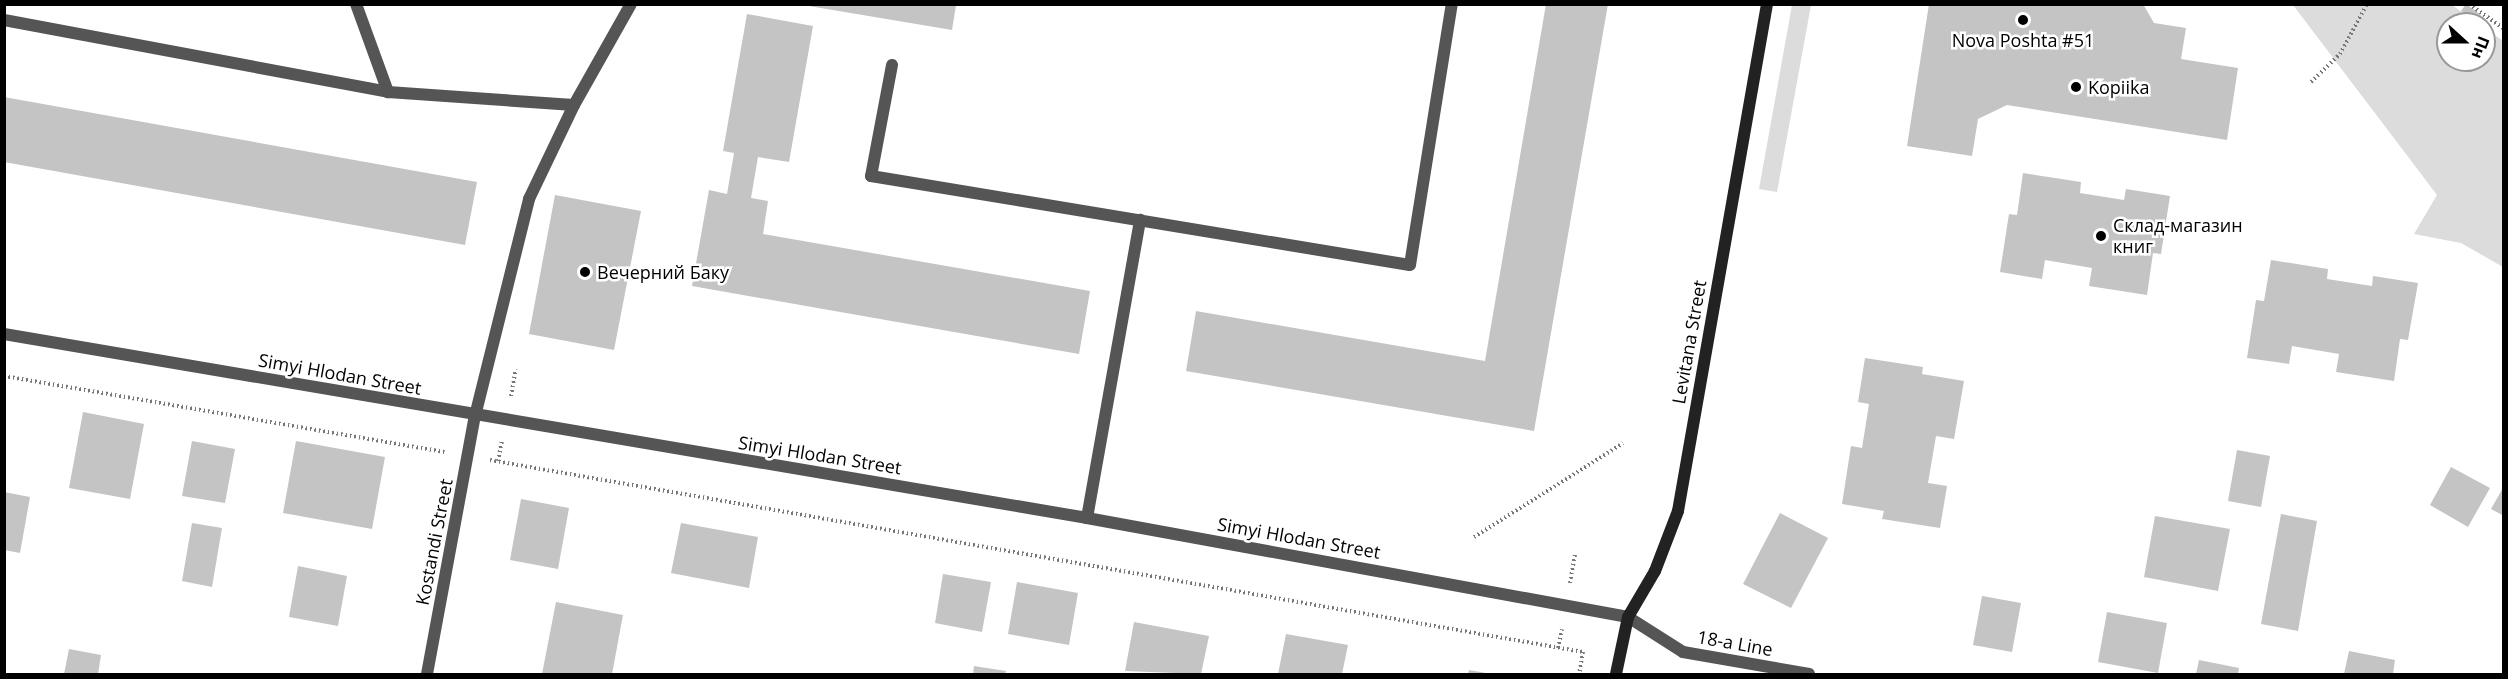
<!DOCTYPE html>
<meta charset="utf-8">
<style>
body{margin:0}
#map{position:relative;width:2508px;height:679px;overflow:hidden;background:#fff;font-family:"Open Sans",sans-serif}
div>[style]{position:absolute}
.green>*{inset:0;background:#dcdcdc}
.building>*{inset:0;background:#c4c4c4}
.path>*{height:4px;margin-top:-2px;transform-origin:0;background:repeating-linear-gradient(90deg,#777 0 1.5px,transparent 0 4.5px)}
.service>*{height:12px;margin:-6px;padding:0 6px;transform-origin:6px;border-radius:6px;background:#555}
.minor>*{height:12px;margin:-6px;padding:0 6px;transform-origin:6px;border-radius:6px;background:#555}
.tertiary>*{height:12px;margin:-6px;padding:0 6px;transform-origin:6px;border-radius:6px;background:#555}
.secondary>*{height:12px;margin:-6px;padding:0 6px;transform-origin:6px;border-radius:6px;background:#222}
.dots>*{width:16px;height:16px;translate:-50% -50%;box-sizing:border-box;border:3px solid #fff;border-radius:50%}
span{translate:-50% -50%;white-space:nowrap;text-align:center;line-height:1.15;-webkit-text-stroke:5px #fff;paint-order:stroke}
.poi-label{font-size:18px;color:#000}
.left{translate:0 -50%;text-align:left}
.street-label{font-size:18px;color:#000}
.frame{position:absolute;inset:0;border:6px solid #000;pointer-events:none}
.north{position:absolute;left:2436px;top:12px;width:60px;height:60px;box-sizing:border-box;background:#fff;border:2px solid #999;border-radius:50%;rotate:111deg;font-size:16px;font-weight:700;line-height:24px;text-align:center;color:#000}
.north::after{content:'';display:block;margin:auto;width:21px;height:27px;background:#000;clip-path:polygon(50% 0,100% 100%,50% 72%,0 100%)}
</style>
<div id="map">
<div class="green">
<div style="clip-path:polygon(1792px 5px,1811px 5px,1777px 192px,1759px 189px)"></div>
<div style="clip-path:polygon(2293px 5px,2452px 5px,2479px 24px,2448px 24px,2448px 60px,2484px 60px,2484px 27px,2503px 41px,2503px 267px,2461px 243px,2414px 234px,2437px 195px)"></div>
</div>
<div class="building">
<div style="clip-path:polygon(1546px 4px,1608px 4px,1534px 431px,1186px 371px,1196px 311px,1485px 361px)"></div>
<div style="clip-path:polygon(1929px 4px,2143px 4px,2154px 23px,2186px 28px,2181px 59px,2238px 68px,2227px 140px,2007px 105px,1978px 119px,1972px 156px,1907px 146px)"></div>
<div style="clip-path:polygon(2466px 4px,2481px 15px,2477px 22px,2461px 11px)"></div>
<div style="clip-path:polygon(803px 5px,956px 5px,952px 30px)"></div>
<div style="clip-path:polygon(747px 14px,813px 26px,789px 162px,758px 157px,751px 198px,768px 201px,763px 234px,1090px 291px,1079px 354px,692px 286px,709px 190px,727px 194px,734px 153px,723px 151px)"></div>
<div style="clip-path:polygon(4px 97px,477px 182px,465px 245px,4px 162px)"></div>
<div style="clip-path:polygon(2023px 173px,2081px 182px,2080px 193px,2124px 200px,2126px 189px,2170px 196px,2161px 254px,2153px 253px,2147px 295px,2089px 286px,2092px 268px,2045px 260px,2042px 279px,2000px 272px,2009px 214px,2017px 215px)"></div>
<div style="clip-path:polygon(555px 195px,641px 211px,614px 350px,529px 334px)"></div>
<div style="clip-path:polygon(2271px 260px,2328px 269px,2327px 279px,2372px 286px,2373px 276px,2418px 283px,2408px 340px,2400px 339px,2394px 381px,2336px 372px,2339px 354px,2292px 346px,2289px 364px,2247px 358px,2256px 300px,2264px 301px)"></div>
<div style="clip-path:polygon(1865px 358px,1923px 367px,1922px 374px,1964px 381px,1954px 439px,1936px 436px,1928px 483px,1947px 486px,1940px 528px,1882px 519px,1884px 511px,1842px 504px,1851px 446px,1862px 448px,1869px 404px,1858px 402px)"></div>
<div style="clip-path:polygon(83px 412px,144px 424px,130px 499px,69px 488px)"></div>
<div style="clip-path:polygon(192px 441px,235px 449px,225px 503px,182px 496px)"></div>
<div style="clip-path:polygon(296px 441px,385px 457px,372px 529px,283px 513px)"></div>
<div style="clip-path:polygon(2237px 450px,2270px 456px,2261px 507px,2228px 501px)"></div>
<div style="clip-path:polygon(2451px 467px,2490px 488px,2468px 527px,2430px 505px)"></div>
<div style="clip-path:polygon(2504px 486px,2504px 516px,2491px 509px)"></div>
<div style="clip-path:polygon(4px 492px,30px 497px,20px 553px,4px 550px)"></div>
<div style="clip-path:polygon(521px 499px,569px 508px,558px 569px,510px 560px)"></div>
<div style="clip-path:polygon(1780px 513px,1828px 538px,1791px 608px,1743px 584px)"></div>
<div style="clip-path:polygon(2281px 514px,2317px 521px,2298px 631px,2261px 624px)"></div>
<div style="clip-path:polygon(2155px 516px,2230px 529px,2218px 591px,2144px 577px)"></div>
<div style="clip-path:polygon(192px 523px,222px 528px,212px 587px,182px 581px)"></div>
<div style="clip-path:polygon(681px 523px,758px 537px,749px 588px,671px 573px)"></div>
<div style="clip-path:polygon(298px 566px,347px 576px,338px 626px,289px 617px)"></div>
<div style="clip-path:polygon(943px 574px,991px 582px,982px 632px,935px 623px)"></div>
<div style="clip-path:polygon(1017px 582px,1078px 593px,1069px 645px,1008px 634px)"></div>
<div style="clip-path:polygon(1982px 596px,2021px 603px,2012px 652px,1973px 645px)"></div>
<div style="clip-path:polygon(556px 602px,623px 615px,612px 674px,542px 674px)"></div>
<div style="clip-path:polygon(2107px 612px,2167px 623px,2158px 673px,2098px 662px)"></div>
<div style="clip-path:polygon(1134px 622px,1209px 636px,1201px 674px,1125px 671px)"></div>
<div style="clip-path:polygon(1286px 634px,1348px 645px,1342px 674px,1278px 674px)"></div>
<div style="clip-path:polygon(69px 649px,101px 655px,98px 674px,64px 674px)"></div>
<div style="clip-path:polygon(2349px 651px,2395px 660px,2393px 674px,2344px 674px)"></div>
<div style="clip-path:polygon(2199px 660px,2239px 668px,2238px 674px,2196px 674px)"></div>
<div style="clip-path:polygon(974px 666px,1006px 671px,1005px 674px,973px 674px)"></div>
<div style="clip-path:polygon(1469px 670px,1486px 673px,1486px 674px,1468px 674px)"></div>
</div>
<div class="path">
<div style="left:2469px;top:4px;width:43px;rotate:35.5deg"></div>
<div style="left:2311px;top:82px;width:40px;rotate:-44deg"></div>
<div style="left:2340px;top:54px;width:57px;rotate:-61.6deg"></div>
<div style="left:4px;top:376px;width:447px;rotate:9.8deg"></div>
<div style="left:511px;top:396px;width:27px;rotate:-80deg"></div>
<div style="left:490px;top:460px;width:1110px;rotate:9.96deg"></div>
<div style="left:1583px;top:652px;width:22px;rotate:100deg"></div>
<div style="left:498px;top:461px;width:20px;rotate:-79deg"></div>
<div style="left:1474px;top:537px;width:176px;rotate:-32.2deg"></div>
<div style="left:1570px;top:583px;width:29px;rotate:-80deg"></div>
<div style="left:1558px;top:648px;width:19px;rotate:-78deg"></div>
</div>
<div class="service">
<div style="left:356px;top:4px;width:94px;rotate:70deg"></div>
<div style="left:4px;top:20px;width:391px;rotate:10.6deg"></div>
<div style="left:388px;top:92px;width:186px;rotate:4deg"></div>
<div style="left:892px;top:65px;width:113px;rotate:100.7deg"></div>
<div style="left:871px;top:176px;width:546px;rotate:9.38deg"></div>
<div style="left:1410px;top:265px;width:264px;rotate:-80.9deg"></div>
<div style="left:475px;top:416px;width:224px;rotate:-76deg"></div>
<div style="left:529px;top:199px;width:104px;rotate:-64.4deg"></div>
<div style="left:574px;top:105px;width:116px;rotate:-60.6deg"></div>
<div style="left:1087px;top:518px;width:303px;rotate:-79.9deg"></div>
</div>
<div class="minor">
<div style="left:1628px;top:617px;width:65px;rotate:32.5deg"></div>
<div style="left:1683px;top:652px;width:128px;rotate:9.9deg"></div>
<div style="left:427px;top:674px;width:262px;rotate:-79.5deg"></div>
</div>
<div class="tertiary">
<div style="left:4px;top:334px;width:1099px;rotate:9.64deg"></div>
<div style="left:1087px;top:518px;width:550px;rotate:10.37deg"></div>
</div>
<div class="secondary">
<div style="left:1616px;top:674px;width:58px;rotate:-78.1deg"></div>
<div style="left:1628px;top:617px;width:53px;rotate:-59.6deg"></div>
<div style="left:1655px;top:571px;width:64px;rotate:-69deg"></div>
<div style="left:1678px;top:511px;width:515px;rotate:-80.04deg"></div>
</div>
<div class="dots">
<div style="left:2023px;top:20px;background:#000"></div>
<div style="left:2076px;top:87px;background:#000"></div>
<div style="left:2101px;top:236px;background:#000"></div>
<div style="left:585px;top:272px;background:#000"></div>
</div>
<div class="poi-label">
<span style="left:2023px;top:40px">Nova Poshta #51</span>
<span class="left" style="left:2088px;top:87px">Kopiika</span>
<span class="left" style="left:2113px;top:236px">Склад-магазин<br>книг</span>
<span class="left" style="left:597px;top:272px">Вечерний Баку</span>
</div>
<div class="street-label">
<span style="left:1689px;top:342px;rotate:-80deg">Levitana Street</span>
<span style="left:340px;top:374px;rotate:10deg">Simyi Hlodan Street</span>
<span style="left:820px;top:455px;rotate:9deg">Simyi Hlodan Street</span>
<span style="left:1299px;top:538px;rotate:10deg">Simyi Hlodan Street</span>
<span style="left:434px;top:542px;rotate:-79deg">Kostandi Street</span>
<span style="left:1735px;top:643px;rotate:10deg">18-a Line</span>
</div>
<div class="frame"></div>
<div class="north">Пн</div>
</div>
